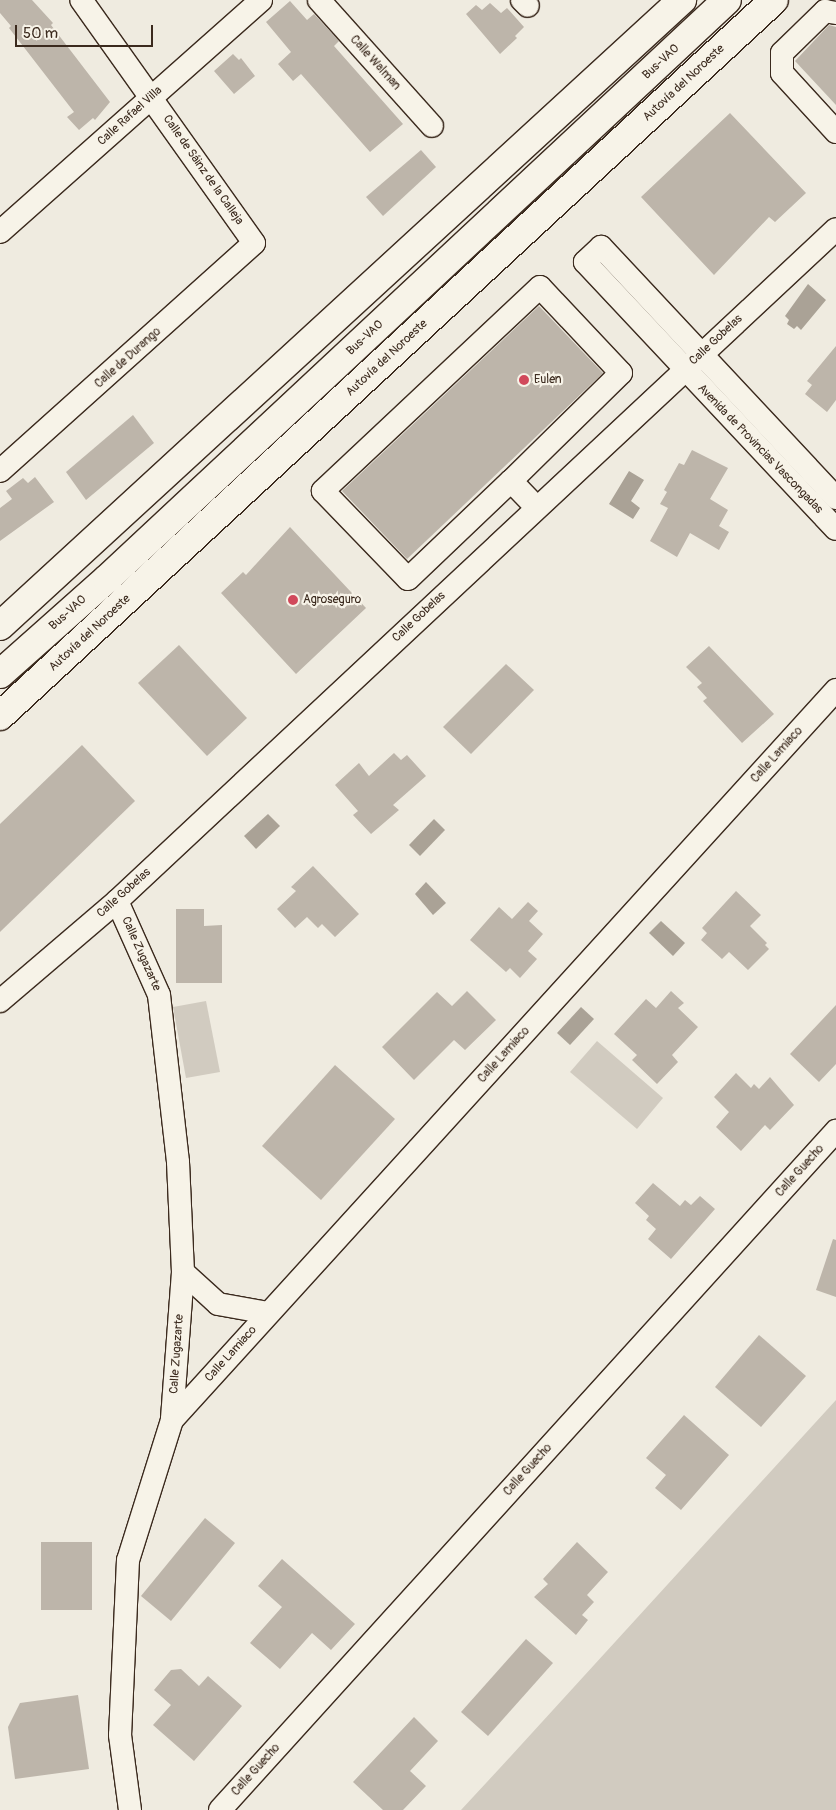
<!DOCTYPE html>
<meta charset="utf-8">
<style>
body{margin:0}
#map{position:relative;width:836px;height:1810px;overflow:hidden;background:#efebe0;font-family:Pangolin,sans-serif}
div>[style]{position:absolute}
.green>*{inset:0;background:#d1cbc0}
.water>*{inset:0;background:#aaa296}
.building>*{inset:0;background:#bdb5aa}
.roads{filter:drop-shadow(1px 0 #3b2a1e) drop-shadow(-1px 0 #3b2a1e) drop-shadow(0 1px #3b2a1e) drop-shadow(0 -1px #3b2a1e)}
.minor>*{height:22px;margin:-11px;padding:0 11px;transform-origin:11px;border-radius:11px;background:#f7f3e8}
.highway>*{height:28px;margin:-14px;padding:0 14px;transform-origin:14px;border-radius:14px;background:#f7f3e8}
.dots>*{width:14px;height:14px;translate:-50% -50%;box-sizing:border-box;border:2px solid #f7f3e8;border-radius:50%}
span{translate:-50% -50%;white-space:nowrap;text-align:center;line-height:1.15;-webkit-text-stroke:4.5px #f7f3e8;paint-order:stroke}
.street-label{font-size:12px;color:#3b2a1e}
.poi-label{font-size:12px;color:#3b2a1e}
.left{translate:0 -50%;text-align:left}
.scale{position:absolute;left:15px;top:25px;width:138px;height:22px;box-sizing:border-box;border:2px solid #3b2a1e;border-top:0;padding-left:6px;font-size:15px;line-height:18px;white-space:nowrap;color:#3b2a1e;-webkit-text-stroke:4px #f7f3e8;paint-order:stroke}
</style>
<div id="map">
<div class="green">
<div style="clip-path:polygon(206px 1001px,220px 1072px,186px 1078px,173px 1007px)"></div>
<div style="clip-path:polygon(597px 1041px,663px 1098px,637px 1129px,570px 1072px)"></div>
<div style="clip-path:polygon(836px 1400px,836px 1810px,461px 1810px,499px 1769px)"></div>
</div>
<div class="water">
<div style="clip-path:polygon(808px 284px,826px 300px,801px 330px,797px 326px,794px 329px,787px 324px,789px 320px,785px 316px)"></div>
<div style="clip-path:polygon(629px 471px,644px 480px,631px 501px,640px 508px,633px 519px,609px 504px)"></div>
<div style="clip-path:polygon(268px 814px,280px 826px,256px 849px,244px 836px)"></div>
<div style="clip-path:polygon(434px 819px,445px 830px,420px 856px,409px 845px)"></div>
<div style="clip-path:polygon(426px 882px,446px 903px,433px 915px,415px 894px)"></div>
<div style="clip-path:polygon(661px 921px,685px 943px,673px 956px,649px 933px)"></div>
<div style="clip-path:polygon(581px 1007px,594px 1019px,570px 1045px,557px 1033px)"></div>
</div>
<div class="building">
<div style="clip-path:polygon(0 0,32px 0,53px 23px,51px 25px,110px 102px,95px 120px,93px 118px,79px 130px,67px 117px,74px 112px,9px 28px,11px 26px,0 13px)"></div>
<div style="clip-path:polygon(290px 1px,307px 20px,314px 14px,339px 41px,334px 46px,403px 124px,370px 152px,301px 74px,293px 81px,278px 64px,291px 52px,266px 22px)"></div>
<div style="clip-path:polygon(490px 3px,501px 13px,507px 8px,524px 27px,515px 36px,517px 38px,500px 54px,466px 14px,476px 5px,482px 10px)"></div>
<div style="clip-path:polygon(829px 25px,836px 27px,836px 105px,795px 61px)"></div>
<div style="clip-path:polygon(233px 54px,239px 60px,241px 58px,255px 76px,234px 94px,214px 71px)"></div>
<div style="clip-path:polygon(730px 113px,806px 193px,775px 222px,769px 217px,714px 275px,641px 197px)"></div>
<div style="clip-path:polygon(421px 150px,436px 167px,383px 216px,366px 197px)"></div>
<div style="clip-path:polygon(539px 306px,603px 373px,407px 559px,342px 491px)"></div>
<div style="clip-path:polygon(836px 346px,836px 400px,827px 412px,805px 394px,812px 385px,807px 381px)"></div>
<div style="clip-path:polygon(133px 415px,154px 443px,86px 500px,66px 472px)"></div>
<div style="clip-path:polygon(692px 450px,728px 468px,710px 499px,728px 510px,719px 526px,729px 532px,719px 550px,690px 533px,677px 557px,650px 541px,668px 508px,660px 504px,667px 492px,664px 490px,679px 463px,684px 465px)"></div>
<div style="clip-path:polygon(35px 477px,54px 502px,0 541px,0 508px,12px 499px,6px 491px,23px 478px,28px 483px)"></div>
<div style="clip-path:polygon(290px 527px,366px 608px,296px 674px,221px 593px,243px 572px,246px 575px)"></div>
<div style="clip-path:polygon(179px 645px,247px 718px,207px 756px,138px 683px)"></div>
<div style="clip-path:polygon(709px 646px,774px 714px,742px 743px,703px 701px,707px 698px,697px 687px,702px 683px,686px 667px)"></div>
<div style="clip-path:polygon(506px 664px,534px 690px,471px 754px,443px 727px)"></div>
<div style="clip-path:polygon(82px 745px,135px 801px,0 932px,0 824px)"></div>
<div style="clip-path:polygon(394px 753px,401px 760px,407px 755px,426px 776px,393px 805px,399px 810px,371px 834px,353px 815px,358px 811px,335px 785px,359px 763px,369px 776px)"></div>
<div style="clip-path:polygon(313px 866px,359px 914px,335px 937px,322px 924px,318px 928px,307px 917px,295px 928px,277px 909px,296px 891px,291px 887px)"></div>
<div style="clip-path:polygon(736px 891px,761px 915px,750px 926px,767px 943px,765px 945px,769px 949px,748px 970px,729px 952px,722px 959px,701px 940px,707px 933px,702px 928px)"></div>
<div style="clip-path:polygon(528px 902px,538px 911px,529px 921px,543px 934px,528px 951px,537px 959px,520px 978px,510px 968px,506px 972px,470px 940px,499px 907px,512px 919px)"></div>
<div style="clip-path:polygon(176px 909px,204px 909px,204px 926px,222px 925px,222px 983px,176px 983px)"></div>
<div style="clip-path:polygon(467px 991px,496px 1020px,465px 1050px,454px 1040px,414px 1080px,382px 1047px,437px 992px,452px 1006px)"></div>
<div style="clip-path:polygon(671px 991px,684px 1003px,678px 1008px,698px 1027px,672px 1055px,678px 1062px,657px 1084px,632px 1060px,637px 1055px,614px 1034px,646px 999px,656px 1008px)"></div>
<div style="clip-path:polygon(836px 1005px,836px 1064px,819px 1082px,790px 1054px)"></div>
<div style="clip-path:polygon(335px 1065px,395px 1119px,321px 1200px,262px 1146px)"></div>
<div style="clip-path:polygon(736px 1073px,751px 1088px,754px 1084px,759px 1089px,770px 1077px,794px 1105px,770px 1130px,765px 1125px,741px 1151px,716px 1127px,729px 1112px,714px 1097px)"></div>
<div style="clip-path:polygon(653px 1183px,680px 1206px,685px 1200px,691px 1205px,700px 1196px,715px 1209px,671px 1259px,648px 1239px,656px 1229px,646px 1220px,649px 1216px,635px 1203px)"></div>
<div style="clip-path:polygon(833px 1239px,836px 1240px,836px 1297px,816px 1290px)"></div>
<div style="clip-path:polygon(759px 1335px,806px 1376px,761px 1427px,715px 1387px)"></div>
<div style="clip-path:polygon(684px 1415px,729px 1455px,681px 1510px,655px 1488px,666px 1475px,646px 1458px)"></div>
<div style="clip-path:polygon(205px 1518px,235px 1543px,171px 1621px,141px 1596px)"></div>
<div style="clip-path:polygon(41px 1542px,92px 1542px,92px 1610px,41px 1610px)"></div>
<div style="clip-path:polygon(577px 1542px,608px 1572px,587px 1595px,594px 1602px,582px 1615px,588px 1620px,576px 1635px,534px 1597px,548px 1584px,543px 1579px)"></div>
<div style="clip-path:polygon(282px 1559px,355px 1624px,331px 1650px,312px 1633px,280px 1669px,250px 1643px,282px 1607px,258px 1586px)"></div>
<div style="clip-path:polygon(526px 1639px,553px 1663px,488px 1736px,461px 1712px)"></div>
<div style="clip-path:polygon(181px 1669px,199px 1686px,208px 1676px,242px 1706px,194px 1761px,153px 1725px,171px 1705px,154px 1690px,171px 1670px)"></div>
<div style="clip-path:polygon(78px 1695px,89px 1769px,15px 1779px,8px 1727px,20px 1703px)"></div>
<div style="clip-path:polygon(414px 1717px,438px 1741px,410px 1771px,426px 1786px,403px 1810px,383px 1810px,353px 1782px)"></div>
</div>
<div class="roads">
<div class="minor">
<div style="left:319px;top:0;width:169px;rotate:48.1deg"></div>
<div style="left:522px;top:0;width:8px;rotate:45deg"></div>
<div style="left:836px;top:13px;width:11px;rotate:-170deg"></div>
<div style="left:825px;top:11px;width:60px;rotate:135.7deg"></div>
<div style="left:782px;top:53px;width:20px;rotate:90deg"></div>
<div style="left:782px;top:73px;width:80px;rotate:47.5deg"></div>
<div style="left:0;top:232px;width:349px;rotate:-41.6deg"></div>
<div style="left:0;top:471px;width:341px;rotate:-41.9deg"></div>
<div style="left:254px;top:243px;width:298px;rotate:-125.4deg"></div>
<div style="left:511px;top:481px;width:154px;rotate:-44.5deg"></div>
<div style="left:621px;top:373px;width:118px;rotate:-133.3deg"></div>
<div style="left:540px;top:287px;width:298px;rotate:136.8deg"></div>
<div style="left:323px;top:491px;width:122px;rotate:46deg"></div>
<div style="left:408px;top:579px;width:142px;rotate:-43.6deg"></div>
<div style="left:511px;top:481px;width:36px;rotate:46deg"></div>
<div style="left:836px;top:498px;width:344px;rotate:-133.1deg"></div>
<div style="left:601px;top:247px;width:22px;rotate:137deg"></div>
<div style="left:585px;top:262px;width:366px;rotate:46.8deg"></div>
<div style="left:117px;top:901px;width:103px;rotate:65.9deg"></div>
<div style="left:159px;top:995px;width:168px;rotate:83.5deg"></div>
<div style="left:178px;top:1162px;width:110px;rotate:87.4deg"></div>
<div style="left:183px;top:1272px;width:148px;rotate:94.3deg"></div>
<div style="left:172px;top:1420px;width:147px;rotate:107.4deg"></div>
<div style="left:128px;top:1560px;width:175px;rotate:92.6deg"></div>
<div style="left:120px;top:1735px;width:76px;rotate:82.4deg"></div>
<div style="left:0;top:1001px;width:154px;rotate:-40.5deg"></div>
<div style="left:117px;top:901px;width:984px;rotate:-43.06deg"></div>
<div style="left:183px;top:1272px;width:47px;rotate:42.4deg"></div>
<div style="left:218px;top:1304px;width:51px;rotate:10.2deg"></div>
<div style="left:172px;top:1420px;width:987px;rotate:-47.71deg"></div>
<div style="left:220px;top:1810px;width:917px;rotate:-47.79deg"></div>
</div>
<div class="highway">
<div style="left:0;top:626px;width:926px;rotate:-42.55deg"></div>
<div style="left:0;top:674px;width:143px;rotate:-41.6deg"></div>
<div style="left:107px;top:579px;width:848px;rotate:-43.04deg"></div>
<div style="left:0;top:716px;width:1054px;rotate:-42.77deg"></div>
</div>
</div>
<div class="dots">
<div style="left:524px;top:380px;background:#d1495b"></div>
<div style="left:293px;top:600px;background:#d1495b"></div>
</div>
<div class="street-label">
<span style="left:661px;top:62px;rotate:-43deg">Bus-VAO</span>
<span style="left:375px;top:63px;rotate:48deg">Calle Walman</span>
<span style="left:684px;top:83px;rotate:-43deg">Autovía del Noroeste</span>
<span style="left:130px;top:116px;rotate:-42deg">Calle Rafael Villa</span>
<span style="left:203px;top:170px;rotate:55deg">Calle de Sáinz de la Calleja</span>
<span style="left:365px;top:338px;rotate:-43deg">Bus-VAO</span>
<span style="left:716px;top:340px;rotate:-43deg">Calle Gobelas</span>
<span style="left:128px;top:358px;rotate:-42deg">Calle de Durango</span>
<span style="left:387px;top:358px;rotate:-43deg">Autovía del Noroeste</span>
<span style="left:760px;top:449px;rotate:46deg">Avenida de Provincias Vascongadas</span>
<span style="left:68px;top:613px;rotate:-42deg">Bus-VAO</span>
<span style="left:419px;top:617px;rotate:-43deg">Calle Gobelas</span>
<span style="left:90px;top:633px;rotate:-43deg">Autovía del Noroeste</span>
<span style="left:777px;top:755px;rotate:-48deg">Calle Lamiaco</span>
<span style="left:124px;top:893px;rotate:-42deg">Calle Gobelas</span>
<span style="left:141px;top:954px;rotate:66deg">Calle Zugazarte</span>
<span style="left:504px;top:1055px;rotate:-48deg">Calle Lamiaco</span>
<span style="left:800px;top:1171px;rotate:-48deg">Calle Guecho</span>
<span style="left:177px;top:1354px;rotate:-86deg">Calle Zugazarte</span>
<span style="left:231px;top:1354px;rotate:-48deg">Calle Lamiaco</span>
<span style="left:528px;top:1470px;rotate:-48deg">Calle Guecho</span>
<span style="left:256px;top:1770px;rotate:-48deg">Calle Guecho</span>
</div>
<div class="poi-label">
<span class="left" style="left:534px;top:380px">Eulen</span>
<span class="left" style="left:303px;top:600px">Agroseguro</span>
</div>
<div class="scale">50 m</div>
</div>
